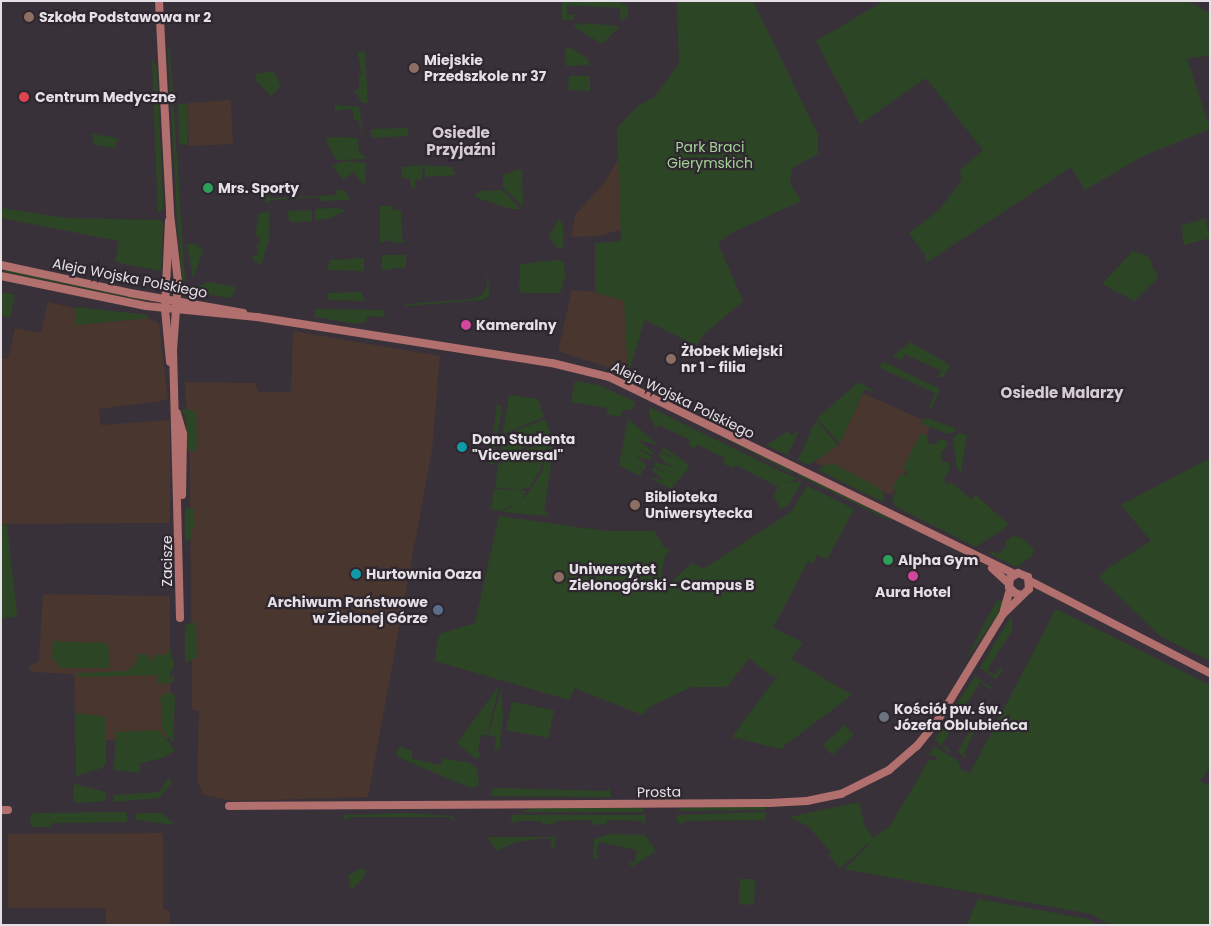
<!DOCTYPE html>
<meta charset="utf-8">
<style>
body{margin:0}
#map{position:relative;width:1211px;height:926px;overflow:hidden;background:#383139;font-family:Poppins,sans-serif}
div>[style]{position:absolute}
.commercial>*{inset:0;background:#49362e}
.industrial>*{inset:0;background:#49362f}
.green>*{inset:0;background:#2c4625}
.secondary>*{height:8px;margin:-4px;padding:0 4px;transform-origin:4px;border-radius:4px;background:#b16f6d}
.dots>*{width:14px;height:14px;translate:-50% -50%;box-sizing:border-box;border:2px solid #2e272f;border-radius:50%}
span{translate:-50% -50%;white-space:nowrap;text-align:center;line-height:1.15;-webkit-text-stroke:4.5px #2e272f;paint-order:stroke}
.poi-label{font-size:14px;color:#e5e0e6;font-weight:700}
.left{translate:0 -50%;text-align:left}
.right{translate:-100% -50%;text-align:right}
.park-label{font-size:14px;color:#a3d297}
.street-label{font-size:14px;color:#e5e0e6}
.neighbourhood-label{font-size:15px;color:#d5cbd5;font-weight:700}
.frame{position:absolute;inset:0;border:2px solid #e5e0e6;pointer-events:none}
</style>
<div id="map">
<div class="commercial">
<div style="clip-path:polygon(231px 100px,233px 144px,189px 146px,188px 103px)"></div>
<div style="clip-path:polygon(572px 290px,595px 292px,624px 301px,628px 374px,558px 351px)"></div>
<div style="clip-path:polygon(48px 302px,75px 308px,77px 325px,148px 318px,159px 323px,168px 400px,99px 409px,101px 425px,170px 420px,170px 523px,1px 524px,1px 358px,8px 359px,15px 328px,41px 333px)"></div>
<div style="clip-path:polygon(293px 331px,440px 356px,432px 450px,368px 797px,234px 801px,204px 795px,197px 781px,199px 711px,192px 710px,190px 466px,185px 382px,255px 383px,259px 392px,291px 392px)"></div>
<div style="clip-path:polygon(863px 393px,932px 424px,892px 495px,814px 462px,840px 444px)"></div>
<div style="clip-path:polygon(43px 594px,170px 596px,170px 738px,76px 741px,74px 674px,32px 672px,29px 666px,39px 661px)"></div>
<div style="clip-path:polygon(163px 833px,163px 909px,170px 911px,170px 925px,106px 925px,106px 908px,8px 908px,8px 834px)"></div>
</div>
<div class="industrial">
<div style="clip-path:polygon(618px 160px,622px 229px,600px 236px,571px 237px,575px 215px,603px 184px)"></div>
</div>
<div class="green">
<div style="clip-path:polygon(562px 1px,618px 1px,628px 7px,628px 15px,621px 22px,620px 8px,567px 5px,567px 15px,574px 14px,574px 20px,562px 20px)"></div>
<div style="clip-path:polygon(677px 1px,753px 1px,818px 135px,818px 154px,792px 168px,790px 183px,801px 201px,729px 234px,718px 244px,743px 301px,702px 336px,697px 346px,645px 320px,628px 374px,624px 301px,595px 292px,595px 243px,621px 241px,617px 128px,638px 106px,655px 97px,679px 63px)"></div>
<div style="clip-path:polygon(884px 1px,1187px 1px,1210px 13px,1210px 56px,1187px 58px,1210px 129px,1143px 156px,1085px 190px,1071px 167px,926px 263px,925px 255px,909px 233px,939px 210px,962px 180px,960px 170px,983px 150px,926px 78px,860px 124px,816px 41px)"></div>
<div style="clip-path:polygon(578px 23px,583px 27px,582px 23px,620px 26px,602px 44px,576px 28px,574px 24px)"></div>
<div style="clip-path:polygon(570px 47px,588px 59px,589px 65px,566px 66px,565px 49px)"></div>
<div style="clip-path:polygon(168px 49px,170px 50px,185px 281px,182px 281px,177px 219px)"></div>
<div style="clip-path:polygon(365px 51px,366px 72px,368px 103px,362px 103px,354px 90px,359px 90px,359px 74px,362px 74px,357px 52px)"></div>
<div style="clip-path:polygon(152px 60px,157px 66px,163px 202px,163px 209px,158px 213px)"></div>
<div style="clip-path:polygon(274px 72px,281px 86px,271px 96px,255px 80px,257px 73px)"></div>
<div style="clip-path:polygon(569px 76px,590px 76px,590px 91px,568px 90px)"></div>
<div style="clip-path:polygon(178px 104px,187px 104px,188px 145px,179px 144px)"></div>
<div style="clip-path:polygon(335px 105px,359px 107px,364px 137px,358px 120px,354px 120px,352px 109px,337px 110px,335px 117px)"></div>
<div style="clip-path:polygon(409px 128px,407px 136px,371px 138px,371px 129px)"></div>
<div style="clip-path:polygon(92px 134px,117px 138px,115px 148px,94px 145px)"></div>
<div style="clip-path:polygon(329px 137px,358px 138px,359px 154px,365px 155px,365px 159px,336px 160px,326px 140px)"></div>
<div style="clip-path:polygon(344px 161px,365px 163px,366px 187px,353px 172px,344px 180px,332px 166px)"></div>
<div style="clip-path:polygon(423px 165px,422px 181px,415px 179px,415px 188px,411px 188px,410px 178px,402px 178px,401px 167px)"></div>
<div style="clip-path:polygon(425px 165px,452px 167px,455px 175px,425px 177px)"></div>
<div style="clip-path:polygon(520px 169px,522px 171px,523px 206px,503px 188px,503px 175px)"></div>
<div style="clip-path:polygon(337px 190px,344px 190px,350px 200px,321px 201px,319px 197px,270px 200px,269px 204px,264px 201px,267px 194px,270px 198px,336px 195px)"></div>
<div style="clip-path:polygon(502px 190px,521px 209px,511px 209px,475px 197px,478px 191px)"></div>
<div style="clip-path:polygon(380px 206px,393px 206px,394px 211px,398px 209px,401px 212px,402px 239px,406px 242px,396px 243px,395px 235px,394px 243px,389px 240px,380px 243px)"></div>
<div style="clip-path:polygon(1px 208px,67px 218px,160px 220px,163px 223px,161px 271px,115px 262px,119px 241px,1px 218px)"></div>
<div style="clip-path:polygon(335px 208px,346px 210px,328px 219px,315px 220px,315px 209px)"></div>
<div style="clip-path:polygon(312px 210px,312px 221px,289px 222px,288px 211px)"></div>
<div style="clip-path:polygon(269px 212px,269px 240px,261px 265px,253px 260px,253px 256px,258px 254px,258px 247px,253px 246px,260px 245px,260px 237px,255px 237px,259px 213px)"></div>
<div style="clip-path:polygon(1205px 218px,1210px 238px,1184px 245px,1181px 226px)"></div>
<div style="clip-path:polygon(559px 219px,563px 225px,564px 245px,559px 250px,549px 237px)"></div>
<div style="clip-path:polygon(187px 244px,196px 244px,203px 250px,193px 279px)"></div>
<div style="clip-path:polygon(1133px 251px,1148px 256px,1158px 278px,1134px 301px,1102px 284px)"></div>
<div style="clip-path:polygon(382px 255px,406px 255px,406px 267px,382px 270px)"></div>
<div style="clip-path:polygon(364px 258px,364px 271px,327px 270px,330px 260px)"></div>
<div style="clip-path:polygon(557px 260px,564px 262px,565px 277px,560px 293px,522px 293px,519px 290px,520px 264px)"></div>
<div style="clip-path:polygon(488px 264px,489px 296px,483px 300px,404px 306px,405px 304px,471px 299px,481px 296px,487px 287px)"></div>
<div style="clip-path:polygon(6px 269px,146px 299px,146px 301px,5px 272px)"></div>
<div style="clip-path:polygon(208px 282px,236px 287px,232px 298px,198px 293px,198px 286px)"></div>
<div style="clip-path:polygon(1px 292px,15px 295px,10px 318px,1px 316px)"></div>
<div style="clip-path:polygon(361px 292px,365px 301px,328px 300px,328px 293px)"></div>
<div style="clip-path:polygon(75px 308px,76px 307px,148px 315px,148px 318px,76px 325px)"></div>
<div style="clip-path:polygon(315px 309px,384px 310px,385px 317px,367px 316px,366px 322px,356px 324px,315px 317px)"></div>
<div style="clip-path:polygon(910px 342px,950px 365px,944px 377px,938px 377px,941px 371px,905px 354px,902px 360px,892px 356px)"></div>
<div style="clip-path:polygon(884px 362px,940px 389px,932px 408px,929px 406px,935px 393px,878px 367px)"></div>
<div style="clip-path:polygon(575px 381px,599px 385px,635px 402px,632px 409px,622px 411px,621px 417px,606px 414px,607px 408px,571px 402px)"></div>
<div style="clip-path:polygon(859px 382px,875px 392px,864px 390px,840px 444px,817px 418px)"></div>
<div style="clip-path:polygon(509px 395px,538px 399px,544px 417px,503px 434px)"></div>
<div style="clip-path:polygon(491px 404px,502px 406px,493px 464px,488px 464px,497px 407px)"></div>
<div style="clip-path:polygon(649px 407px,778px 470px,798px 479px,776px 486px,736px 465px,732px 468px,724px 464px,724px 458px,697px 444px,695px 449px,688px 445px,690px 440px,659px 425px,656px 428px,650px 418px)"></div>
<div style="clip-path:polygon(186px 409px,196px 412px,197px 448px,193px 452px,187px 449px,186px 417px,181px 410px)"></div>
<div style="clip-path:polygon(669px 409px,794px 472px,793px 474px)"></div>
<div style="clip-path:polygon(926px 418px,955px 428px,955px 431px,948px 434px,920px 423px)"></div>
<div style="clip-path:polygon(545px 419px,550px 434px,499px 461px,503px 436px)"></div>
<div style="clip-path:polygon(628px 419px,658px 445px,638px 440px,654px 453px,653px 455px,636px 447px,652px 457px,650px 460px,636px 456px,647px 466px,645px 470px,630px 463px,641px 469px,642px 477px,619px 465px)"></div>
<div style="clip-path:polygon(816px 420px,838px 445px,809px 465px,798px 460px)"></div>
<div style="clip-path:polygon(800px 429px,787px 455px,766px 445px,788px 431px,792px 436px)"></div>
<div style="clip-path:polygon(556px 433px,544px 511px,548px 513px,547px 516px,502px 512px,526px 496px,542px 472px,548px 448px)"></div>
<div style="clip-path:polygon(921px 433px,928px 437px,927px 442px,934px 445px,941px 438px,948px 443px,946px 449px,941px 451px,942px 462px,949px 462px,949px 471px,944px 479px,947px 485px,951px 482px,971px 499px,976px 495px,1009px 525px,976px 547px,896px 507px,892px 500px,896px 491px,892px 488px,901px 474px,906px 476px,908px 471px,903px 468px)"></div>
<div style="clip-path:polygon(959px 433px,967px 435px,961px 472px,957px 470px,953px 438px)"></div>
<div style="clip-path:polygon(551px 437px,541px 468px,530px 487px,519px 490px,495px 487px,498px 464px)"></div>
<div style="clip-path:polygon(664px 447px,690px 466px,671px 489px,648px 477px,663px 480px,652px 470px,653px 467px,669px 475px,654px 465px,655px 462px,675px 468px,664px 462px,659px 456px,660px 452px,681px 461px,661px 451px)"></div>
<div style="clip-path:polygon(1210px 458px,1210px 661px,1160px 636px,1099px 577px,1108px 568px,1151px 541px,1121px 505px)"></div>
<div style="clip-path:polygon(835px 464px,880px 489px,884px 494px,883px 502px,818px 470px,825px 465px)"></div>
<div style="clip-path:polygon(798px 473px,890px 518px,891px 521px,797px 475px)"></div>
<div style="clip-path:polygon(802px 481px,788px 506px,780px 509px,774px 496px,779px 484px)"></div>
<div style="clip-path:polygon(807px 486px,854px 509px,827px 559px,817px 555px,813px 563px,808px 561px,773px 628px,803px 642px,791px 659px,852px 695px,780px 749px,732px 737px,783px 668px,774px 678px,749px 658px,727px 687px,692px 687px,651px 706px,642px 715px,575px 688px,569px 700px,435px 661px,439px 634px,475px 623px,499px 516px,605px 531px,655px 531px,663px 546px,670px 551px,665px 555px,661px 578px,671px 582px,692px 563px,703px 569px,791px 512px)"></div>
<div style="clip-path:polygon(494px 489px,527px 491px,519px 502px,499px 511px,491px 510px)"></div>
<div style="clip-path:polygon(193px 508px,195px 527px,192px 528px,192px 539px,185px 542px,185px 509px)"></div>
<div style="clip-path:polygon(1px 524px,7px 526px,17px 616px,1px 619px)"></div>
<div style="clip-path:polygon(1012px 536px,1023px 539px,1034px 549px,1032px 556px,1017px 567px,990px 554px,991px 550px,997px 554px,1005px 548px,1006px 541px)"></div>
<div style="clip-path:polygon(997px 600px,1005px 601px,1002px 609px,965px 661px)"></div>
<div style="clip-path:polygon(1056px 609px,1210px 685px,1210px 767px,1200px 781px,1210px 786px,1210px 925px,1110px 925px,1091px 914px,844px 869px,867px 847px,870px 842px,840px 868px,828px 855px,831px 852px,808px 826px,789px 817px,859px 802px,864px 824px,873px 838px,890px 826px,929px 760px,937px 760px,935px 755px,928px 755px,934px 748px,931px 744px,958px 761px,961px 770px,970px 773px)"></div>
<div style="clip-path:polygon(1012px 615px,1012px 630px,989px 667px,988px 671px,995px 675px,1001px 667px,1004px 669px,996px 679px,980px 668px)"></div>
<div style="clip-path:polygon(190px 623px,196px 623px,197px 657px,185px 663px,185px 626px)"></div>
<div style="clip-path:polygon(53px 641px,108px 643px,110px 668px,61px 668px,52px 658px)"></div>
<div style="clip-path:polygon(169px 647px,174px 665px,167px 682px,174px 674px,174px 681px,171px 683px,157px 684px,157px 675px,77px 677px,77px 673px,127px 671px,136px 664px,138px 654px,145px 654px,152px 661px,154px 655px,166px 655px)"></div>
<div style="clip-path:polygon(975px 677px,993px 688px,991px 690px,980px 682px,965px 707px,959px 710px,957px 703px)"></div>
<div style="clip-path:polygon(499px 686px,487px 735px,481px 735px,478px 751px,481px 756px,476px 759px,457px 743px)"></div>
<div style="clip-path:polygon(501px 688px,503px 718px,499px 751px,494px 749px,496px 737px,488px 736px)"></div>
<div style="clip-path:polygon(163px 694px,172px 693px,175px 697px,173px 743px,162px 729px,161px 703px,158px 703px)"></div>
<div style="clip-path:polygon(988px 701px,993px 704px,988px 702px,979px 723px,981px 727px,977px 726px,964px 753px,967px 757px,963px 757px,958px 751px)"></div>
<div style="clip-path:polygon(512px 702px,554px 710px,548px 738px,506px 730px)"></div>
<div style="clip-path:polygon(75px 713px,106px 717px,106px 763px,102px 768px,76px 776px)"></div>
<div style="clip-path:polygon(956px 715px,956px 721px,942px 745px,950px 750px,948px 752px,935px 739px,949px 716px)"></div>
<div style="clip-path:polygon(845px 725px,854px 735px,832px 755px,823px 745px)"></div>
<div style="clip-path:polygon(159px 730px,175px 750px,165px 757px,139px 764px,141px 773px,114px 770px,116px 732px)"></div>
<div style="clip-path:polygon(399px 746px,412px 751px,412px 759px,441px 765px,443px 758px,470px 763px,477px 769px,479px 785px,470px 788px,396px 756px)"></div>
<div style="clip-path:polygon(169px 778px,172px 783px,159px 798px,114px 802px,114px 795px,159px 792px)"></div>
<div style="clip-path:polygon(74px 784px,106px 792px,105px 801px,77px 803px,73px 800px)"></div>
<div style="clip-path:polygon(608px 787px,612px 797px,490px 796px,494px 788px,607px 791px)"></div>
<div style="clip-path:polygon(764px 806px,766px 810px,678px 811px,681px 808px)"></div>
<div style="clip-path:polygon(534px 808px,643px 808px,643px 812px,520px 812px)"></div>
<div style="clip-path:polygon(126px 812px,128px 822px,52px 823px,51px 827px,31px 827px,30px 816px,34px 813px)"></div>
<div style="clip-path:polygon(766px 812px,764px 824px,763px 820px,685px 821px,681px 825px,676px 820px,677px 815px)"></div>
<div style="clip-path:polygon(161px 813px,176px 825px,135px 820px,137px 813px)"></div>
<div style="clip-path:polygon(406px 813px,454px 816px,455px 821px,451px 821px,451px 817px,351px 817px,345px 821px,343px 815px)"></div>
<div style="clip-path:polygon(511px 815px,645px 815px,645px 825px,641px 821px,608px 820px,605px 824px,593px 825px,591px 820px,555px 821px,553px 824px,543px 825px,541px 821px,514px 821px,512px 825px)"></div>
<div style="clip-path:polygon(610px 834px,645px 835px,656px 851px,633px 866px,629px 865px,630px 862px,635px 862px,637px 850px,599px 842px,596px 855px,600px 858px,593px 858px,594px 839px)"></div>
<div style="clip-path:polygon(488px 837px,555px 837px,556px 838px,554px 849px,551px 848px,552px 839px,544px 838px,516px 842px,496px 851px)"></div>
<div style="clip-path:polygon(361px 868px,366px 870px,363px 879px,351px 890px,348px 875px)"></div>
<div style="clip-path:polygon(740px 879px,755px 879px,754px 905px,739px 904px)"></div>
<div style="clip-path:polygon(978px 899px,1088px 919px,1098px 925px,967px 925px)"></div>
</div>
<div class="secondary">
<div style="left:159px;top:1px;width:213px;rotate:87deg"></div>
<div style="left:170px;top:214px;width:68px;rotate:83.3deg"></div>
<div style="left:178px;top:282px;width:68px;rotate:94.2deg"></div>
<div style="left:173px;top:350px;width:268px;rotate:88.5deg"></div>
<div style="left:169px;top:221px;width:88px;rotate:92.6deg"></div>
<div style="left:165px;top:309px;width:53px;rotate:84.6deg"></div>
<div style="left:1px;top:265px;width:132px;rotate:12.2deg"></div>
<div style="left:130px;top:293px;width:115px;rotate:10deg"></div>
<div style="left:1px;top:276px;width:148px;rotate:11.7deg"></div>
<div style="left:146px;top:306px;width:112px;rotate:5.7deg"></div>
<div style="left:257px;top:317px;width:299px;rotate:8.9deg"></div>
<div style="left:552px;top:363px;width:59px;rotate:13.8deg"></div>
<div style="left:609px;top:377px;width:451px;rotate:25.9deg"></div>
<div style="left:177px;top:413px;width:22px;rotate:74deg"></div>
<div style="left:183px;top:434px;width:61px;rotate:90.9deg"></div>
<div style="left:992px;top:568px;width:23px;rotate:43deg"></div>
<div style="left:1030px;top:581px;width:202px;rotate:27.1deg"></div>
<div style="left:1004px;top:610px;width:22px;rotate:-74deg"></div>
<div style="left:229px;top:806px;width:540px;rotate:-0.32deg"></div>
<div style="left:769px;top:803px;width:38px;rotate:-3deg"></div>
<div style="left:807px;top:801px;width:35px;rotate:-12deg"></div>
<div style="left:841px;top:794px;width:54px;rotate:-26.6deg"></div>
<div style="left:889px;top:770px;width:37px;rotate:-41deg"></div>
<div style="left:917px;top:746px;width:33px;rotate:-51deg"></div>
<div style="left:938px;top:720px;width:124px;rotate:-58.5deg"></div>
<div style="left:1003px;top:614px;width:36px;rotate:-44deg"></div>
<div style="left:1029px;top:589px;width:12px;rotate:-95deg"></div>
<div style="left:1028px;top:577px;width:11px;rotate:-158deg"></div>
<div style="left:1018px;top:573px;width:9px;rotate:148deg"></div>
<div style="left:1010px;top:578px;width:9px;rotate:96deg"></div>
<div style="left:1009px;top:587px;width:8px;rotate:45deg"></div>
<div style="left:1015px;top:593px;width:6px;rotate:18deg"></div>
<div style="left:1px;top:810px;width:7px"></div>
</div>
<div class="dots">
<div style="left:29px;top:17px;background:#8d6e63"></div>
<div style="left:414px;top:68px;background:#8d6e63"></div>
<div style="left:24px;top:97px;background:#e0444e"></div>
<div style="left:208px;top:188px;background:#2e9e5b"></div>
<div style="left:466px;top:325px;background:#d1479c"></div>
<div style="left:671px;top:359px;background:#8d6e63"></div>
<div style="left:462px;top:447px;background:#0f9aa8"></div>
<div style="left:635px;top:505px;background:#8d6e63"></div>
<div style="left:888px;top:560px;background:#2e9e5b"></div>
<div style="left:356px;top:574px;background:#0f9aa8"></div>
<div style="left:913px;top:576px;background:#d1479c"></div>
<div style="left:559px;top:577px;background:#8d6e63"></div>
<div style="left:438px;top:610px;background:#5c6f8a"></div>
<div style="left:884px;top:717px;background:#6b7280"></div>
</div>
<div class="poi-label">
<span class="left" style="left:39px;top:17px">Szkoła Podstawowa nr 2</span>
<span class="left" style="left:424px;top:68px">Miejskie<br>Przedszkole nr 37</span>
<span class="left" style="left:35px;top:97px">Centrum Medyczne</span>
<span class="left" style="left:218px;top:188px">Mrs. Sporty</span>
<span class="left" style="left:476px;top:325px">Kameralny</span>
<span class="left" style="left:681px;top:359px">Żłobek Miejski<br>nr 1 - filia</span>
<span class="left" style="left:472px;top:447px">Dom Studenta<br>"Vicewersal"</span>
<span class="left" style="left:645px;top:505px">Biblioteka<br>Uniwersytecka</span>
<span class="left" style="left:898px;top:560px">Alpha Gym</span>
<span class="left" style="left:569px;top:577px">Uniwersytet<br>Zielonogórski - Campus B</span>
<span class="left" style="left:366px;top:574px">Hurtownia Oaza</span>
<span style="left:913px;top:592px">Aura Hotel</span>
<span class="right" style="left:428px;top:610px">Archiwum Państwowe<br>w Zielonej Górze</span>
<span class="left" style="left:894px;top:717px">Kościół pw. św.<br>Józefa Oblubieńca</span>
</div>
<div class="park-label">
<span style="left:710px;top:155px">Park Braci<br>Gierymskich</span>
</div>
<div class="street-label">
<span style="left:130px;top:278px;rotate:11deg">Aleja Wojska Polskiego</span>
<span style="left:683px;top:400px;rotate:26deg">Aleja Wojska Polskiego</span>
<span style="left:167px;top:561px;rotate:-90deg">Zacisze</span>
<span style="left:659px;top:792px;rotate:-1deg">Prosta</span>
</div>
<div class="neighbourhood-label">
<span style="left:461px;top:141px">Osiedle<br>Przyjaźni</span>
<span style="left:1062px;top:393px">Osiedle Malarzy</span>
</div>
<div class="frame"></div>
</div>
